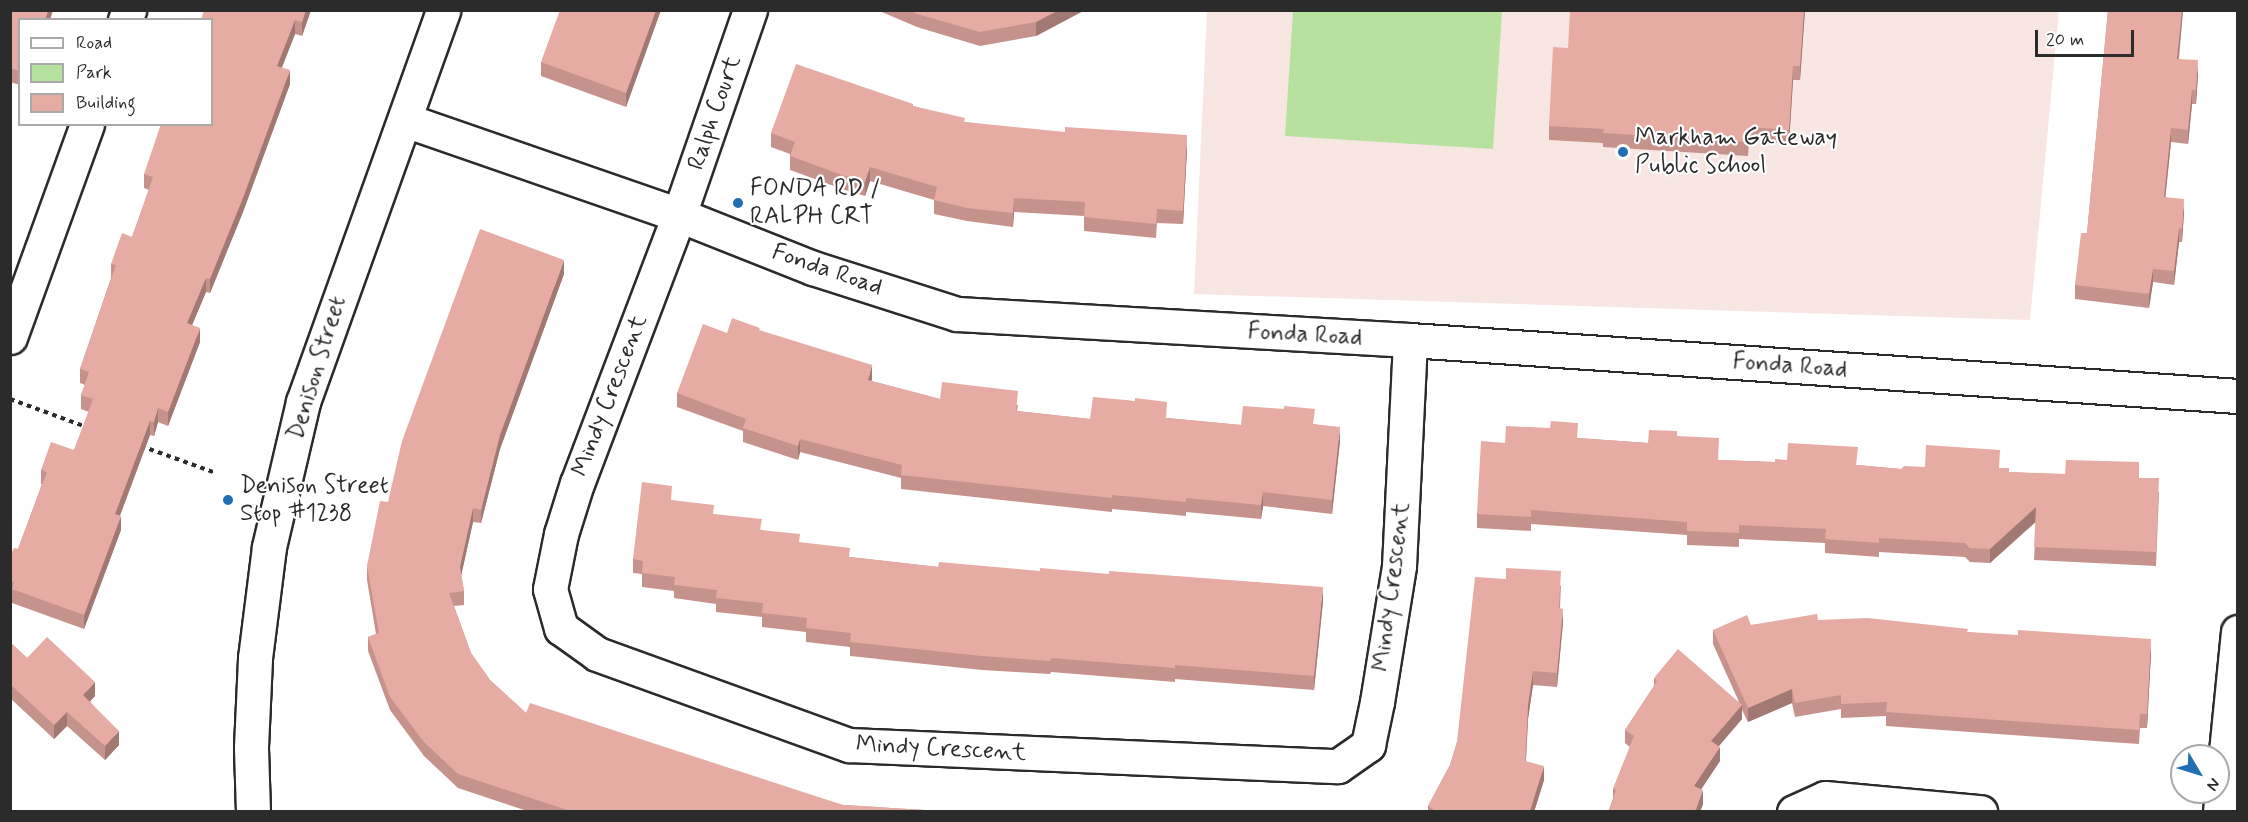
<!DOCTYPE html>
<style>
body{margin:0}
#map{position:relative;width:2248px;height:822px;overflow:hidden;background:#fff;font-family:Mynerve,sans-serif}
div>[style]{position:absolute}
.built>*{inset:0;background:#f8e6e3}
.green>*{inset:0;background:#b6e19e}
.path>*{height:4px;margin-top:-2px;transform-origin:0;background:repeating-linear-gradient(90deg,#2b2b2b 0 4.5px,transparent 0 9px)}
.roads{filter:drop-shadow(2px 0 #2b2b2b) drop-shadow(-2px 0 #2b2b2b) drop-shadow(0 2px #2b2b2b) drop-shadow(0 -2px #2b2b2b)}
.street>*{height:33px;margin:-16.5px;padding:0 16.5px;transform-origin:16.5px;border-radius:16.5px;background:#fff}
.secondary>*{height:33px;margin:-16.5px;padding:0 16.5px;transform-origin:16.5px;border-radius:16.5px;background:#fff}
.wall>*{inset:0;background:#c6938c}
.shaded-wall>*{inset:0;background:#a17872}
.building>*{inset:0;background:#e6aba3}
.dots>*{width:16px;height:16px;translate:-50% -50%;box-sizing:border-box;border:3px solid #fff;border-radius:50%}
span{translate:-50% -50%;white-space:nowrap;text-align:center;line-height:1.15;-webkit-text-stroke:4.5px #fff;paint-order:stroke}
.street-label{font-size:24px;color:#2b2b2b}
.poi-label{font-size:24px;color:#2b2b2b}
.left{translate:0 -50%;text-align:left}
.frame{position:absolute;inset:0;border:12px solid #2b2b2b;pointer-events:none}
.legend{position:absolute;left:18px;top:18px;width:195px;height:108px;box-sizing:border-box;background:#fff;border:2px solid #aaa;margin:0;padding:8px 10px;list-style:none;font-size:18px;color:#2b2b2b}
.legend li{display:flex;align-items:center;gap:12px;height:30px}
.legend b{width:30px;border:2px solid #aaa}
.north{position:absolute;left:2170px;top:744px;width:60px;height:60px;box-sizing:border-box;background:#fff;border:2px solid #aaa;border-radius:50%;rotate:128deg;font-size:16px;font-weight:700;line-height:24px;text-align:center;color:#2b2b2b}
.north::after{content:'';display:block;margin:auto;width:21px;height:27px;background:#1f6fb2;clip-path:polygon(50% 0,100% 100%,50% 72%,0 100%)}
.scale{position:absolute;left:2035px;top:30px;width:99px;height:27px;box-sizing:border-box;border:3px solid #2b2b2b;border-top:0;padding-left:8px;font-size:18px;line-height:21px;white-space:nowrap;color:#2b2b2b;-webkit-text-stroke:4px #fff;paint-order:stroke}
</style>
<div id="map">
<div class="built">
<div style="clip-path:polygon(1207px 11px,2059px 11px,2030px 320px,1194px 294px)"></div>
</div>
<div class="green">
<div style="clip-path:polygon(1293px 11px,1502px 11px,1493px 149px,1285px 136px)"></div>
</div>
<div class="path">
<div style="left:10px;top:399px;width:81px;rotate:20.2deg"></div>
<div style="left:141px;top:446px;width:77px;rotate:19.9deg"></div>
</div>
<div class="roads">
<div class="street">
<div style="left:750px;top:10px;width:217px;rotate:109.1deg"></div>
<div style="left:679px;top:215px;width:287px;rotate:110.8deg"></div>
<div style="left:577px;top:483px;width:53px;rotate:107.4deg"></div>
<div style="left:561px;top:534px;width:56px;rotate:101.3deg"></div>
<div style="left:550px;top:589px;width:41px;rotate:74.2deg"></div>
<div style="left:561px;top:628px;width:44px;rotate:35.8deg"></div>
<div style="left:597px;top:654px;width:268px;rotate:19.9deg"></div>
<div style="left:849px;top:745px;width:489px;rotate:2.5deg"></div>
<div style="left:1338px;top:766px;width:37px;rotate:-35deg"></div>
<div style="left:1368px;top:745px;width:44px;rotate:-78.2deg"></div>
<div style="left:1377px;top:702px;width:138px;rotate:-80.8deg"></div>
<div style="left:1399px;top:566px;width:226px;rotate:-87.2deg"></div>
<div style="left:125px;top:20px;width:11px;rotate:-68deg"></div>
<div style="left:405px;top:120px;width:290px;rotate:19.1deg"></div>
<div style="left:679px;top:215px;width:144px;rotate:21.6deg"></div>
<div style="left:813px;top:268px;width:151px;rotate:17.7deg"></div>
<div style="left:957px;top:314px;width:454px;rotate:3.3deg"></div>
<div style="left:1410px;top:340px;width:830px;rotate:3.87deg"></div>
<div style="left:10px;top:337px;width:226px;rotate:-70.1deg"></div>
<div style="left:1794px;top:812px;width:34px;rotate:-24deg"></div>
<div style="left:1825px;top:798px;width:156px;rotate:5.2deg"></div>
<div style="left:2220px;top:812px;width:181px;rotate:-84.3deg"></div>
</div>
<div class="secondary">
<div style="left:253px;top:812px;width:65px;rotate:-91.8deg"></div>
<div style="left:251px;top:747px;width:89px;rotate:-87.4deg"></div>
<div style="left:255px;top:658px;width:112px;rotate:-82.8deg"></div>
<div style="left:269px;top:547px;width:149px;rotate:-76.8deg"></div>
<div style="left:303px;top:402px;width:416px;rotate:-70.3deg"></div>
</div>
</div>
<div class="wall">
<div style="clip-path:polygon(10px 10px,20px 20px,20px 85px,10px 82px)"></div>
<div style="clip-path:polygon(204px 10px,311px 10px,302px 36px,295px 34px,282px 67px,290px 84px,243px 212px,210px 293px,206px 292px,192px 325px,200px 342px,168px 426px,158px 422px,154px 436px,150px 435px,120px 516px,121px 530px,84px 629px,12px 603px,12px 595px,10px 595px,10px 556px,18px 549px,42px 484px,41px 484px,41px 470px,74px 450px,89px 412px,81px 409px,81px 395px,85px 385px,80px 383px,80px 369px,111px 278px,111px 264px,132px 237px,149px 190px,144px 188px,144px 174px,212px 124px)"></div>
<div style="clip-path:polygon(661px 10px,626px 107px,541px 76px,541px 62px)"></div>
<div style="clip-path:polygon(877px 10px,1085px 10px,1036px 36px,980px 46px,917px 27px)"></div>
<div style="clip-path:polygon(1805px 10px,1800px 80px,1793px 80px,1789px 144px,1749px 141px,1748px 156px,1603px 147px,1603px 143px,1549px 140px,1549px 126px,1568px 48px)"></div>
<div style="clip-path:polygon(2108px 10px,2183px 10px,2179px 59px,2198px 74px,2196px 104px,2192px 104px,2188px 144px,2171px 142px,2165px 197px,2184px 212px,2182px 242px,2179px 242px,2174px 285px,2153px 282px,2149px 308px,2075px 299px,2075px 285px,2087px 233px)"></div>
<div style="clip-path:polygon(913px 106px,965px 122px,1187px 149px,1183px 224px,1157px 223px,1156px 238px,1084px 231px,1084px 216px,1014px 212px,1013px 227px,967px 221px,934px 214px,934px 200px,870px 181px,865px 196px,842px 189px,790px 170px,790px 154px,771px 147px,771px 133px)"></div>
<div style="clip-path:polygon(564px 274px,500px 449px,481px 523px,473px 522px,461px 575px,464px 591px,464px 605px,454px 606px,471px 653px,490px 680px,526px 713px,843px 805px,958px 812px,530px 812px,458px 788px,424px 756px,390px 710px,368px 651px,368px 637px,376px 634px,367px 580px,367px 566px,388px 502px)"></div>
<div style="clip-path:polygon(760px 331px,872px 379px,871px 381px,940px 399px,1018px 405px,1017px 411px,1090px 419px,1167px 418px,1241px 425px,1315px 424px,1340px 441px,1332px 514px,1263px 506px,1261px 519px,1186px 512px,1186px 516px,1112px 509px,1112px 512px,901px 489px,901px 478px,800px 452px,798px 460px,743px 442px,743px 431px,677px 407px,677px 393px)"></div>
<div style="clip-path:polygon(1677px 436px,1719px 460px,1857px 465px,1901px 469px,1999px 468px,2009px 472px,2139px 478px,2159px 492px,2156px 566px,2034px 560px,2036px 522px,1990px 563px,1970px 562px,1965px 557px,1879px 552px,1879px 557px,1825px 553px,1825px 543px,1739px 539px,1739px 547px,1687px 545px,1687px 535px,1531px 524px,1531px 531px,1477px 528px,1477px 514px,1505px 443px,1578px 438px,1648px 443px)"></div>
<div style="clip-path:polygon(672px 500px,800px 543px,850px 557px,938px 567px,1323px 601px,1314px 690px,1175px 679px,1175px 682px,1051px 672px,1050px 674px,982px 670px,850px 656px,850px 647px,806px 642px,806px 632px,762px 627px,762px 617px,716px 612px,716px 604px,674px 598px,674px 591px,642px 587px,642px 574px,633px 573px,633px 559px)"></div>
<div style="clip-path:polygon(1561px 585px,1560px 608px,1563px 622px,1557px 687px,1533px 685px,1528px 719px,1526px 761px,1544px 780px,1534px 812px,1428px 812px,1428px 806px,1450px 765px,1457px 742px)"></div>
<div style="clip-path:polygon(1818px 620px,1968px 632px,2151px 653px,2147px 728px,2140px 728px,2139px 744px,1886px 726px,1886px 716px,1841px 718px,1841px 709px,1795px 717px,1792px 703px,1748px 722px,1742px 710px,1742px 719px,1719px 746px,1720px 761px,1701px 789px,1703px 804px,1700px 812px,1608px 812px,1613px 799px,1613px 789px,1630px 747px,1625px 743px,1625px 730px,1654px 686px,1654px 678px,1739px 702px,1713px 644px,1713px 630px,1751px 625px)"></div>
<div style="clip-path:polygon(10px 642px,27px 658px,95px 696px,90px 701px,119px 745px,105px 760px,67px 726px,54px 739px,10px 698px)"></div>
</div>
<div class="shaded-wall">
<div style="clip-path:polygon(48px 10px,53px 10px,50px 20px,45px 20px)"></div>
<div style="clip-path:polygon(306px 10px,311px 10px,302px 36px,302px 22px)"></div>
<div style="clip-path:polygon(656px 10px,661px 10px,626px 107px,626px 93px)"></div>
<div style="clip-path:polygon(1059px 10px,1085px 10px,1036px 36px,1036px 22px)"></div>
<div style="clip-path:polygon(1804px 10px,1805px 10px,1800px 80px,1800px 66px)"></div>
<div style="clip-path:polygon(2182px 10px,2183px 10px,2177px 72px,2177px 59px)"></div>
<div style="clip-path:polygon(295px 20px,295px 34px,277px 80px,277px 66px)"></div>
<div style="clip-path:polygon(2198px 60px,2198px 74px,2196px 104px,2196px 90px)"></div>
<div style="clip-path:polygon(1793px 66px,1793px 80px,1789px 144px,1789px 130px)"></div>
<div style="clip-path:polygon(290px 70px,290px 84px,243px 212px,210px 293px,210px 279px)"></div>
<div style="clip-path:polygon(2192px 90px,2192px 104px,2188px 144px,2188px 130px)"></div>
<div style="clip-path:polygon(2171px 128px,2171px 142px,2164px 211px,2164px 197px)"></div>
<div style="clip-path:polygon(1187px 135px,1187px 149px,1183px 224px,1183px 211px)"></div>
<div style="clip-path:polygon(870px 167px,870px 181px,865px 196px,865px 182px)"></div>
<div style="clip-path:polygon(1014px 198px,1014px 212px,1013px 227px,1013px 213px)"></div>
<div style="clip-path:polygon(2184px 199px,2184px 212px,2182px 242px,2182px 229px)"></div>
<div style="clip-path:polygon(2179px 228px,2179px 242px,2174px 285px,2174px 271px)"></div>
<div style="clip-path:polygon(564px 260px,564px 274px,500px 449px,481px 523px,481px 510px,500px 435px)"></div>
<div style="clip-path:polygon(2153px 269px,2153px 282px,2149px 308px,2149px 294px)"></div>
<div style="clip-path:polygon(206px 278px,206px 292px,187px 337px,187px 323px)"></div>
<div style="clip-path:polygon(200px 328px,200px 342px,168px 426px,168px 412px)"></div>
<div style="clip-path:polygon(872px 365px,872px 379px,868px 394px,868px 380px)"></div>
<div style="clip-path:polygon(158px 408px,158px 422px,154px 436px,154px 422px)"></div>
<div style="clip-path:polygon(150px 421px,150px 435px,115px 528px,115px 514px)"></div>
<div style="clip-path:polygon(1340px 427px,1340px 441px,1332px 514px,1332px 500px)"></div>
<div style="clip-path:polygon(800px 439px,800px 452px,798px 460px,798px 446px)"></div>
<div style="clip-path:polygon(1263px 492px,1263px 506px,1261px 519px,1261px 505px)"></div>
<div style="clip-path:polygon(2036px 507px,2036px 521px,1990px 563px,1990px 549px)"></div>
<div style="clip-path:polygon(473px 508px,473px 522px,460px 581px,460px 567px)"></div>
<div style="clip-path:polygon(121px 516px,121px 530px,84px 629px,84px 615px)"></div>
<div style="clip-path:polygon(1323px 587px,1323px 601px,1314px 690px,1314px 676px)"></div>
<div style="clip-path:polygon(1563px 609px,1563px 622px,1557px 687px,1557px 673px)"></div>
<div style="clip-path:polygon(2151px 639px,2151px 653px,2147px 728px,2147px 714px)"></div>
<div style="clip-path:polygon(1533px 671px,1533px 685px,1528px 719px,1525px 775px,1528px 705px)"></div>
<div style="clip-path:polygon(95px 682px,95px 696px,83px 709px,83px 695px)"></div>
<div style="clip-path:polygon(1792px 689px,1792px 703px,1748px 722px,1748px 708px)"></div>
<div style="clip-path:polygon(1742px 705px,1742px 719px,1711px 755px,1711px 741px)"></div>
<div style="clip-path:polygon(67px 712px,67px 726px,54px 739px,54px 725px)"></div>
<div style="clip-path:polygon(119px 731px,119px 745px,105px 760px,105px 746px)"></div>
<div style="clip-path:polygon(1720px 747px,1720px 761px,1694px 800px,1694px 786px)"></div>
<div style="clip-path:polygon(1544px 766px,1544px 780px,1534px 812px,1529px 812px)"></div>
<div style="clip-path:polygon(1703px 790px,1703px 804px,1700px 812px,1695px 812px)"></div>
</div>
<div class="building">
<div style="clip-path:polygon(10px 10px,48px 10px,45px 20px,20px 20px,20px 71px,10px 68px)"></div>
<div style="clip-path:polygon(204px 10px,306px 10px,302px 22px,295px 20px,277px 66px,290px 70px,243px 198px,210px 279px,206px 278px,187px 323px,200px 328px,168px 412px,158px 408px,154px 422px,150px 421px,115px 514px,121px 516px,84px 615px,12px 589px,14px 582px,10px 581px,10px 556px,14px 548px,18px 549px,47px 472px,41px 470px,51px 442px,74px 450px,93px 399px,81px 395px,89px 372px,80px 369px,116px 265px,111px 264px,122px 233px,132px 237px,153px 177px,144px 174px,161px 124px,212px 124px,212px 20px,201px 20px)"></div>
<div style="clip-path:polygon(560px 10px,656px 10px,626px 93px,541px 62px)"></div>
<div style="clip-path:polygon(910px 10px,1059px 10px,1036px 22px,980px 32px,917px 14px)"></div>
<div style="clip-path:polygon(1570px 10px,1804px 10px,1800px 66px,1793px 66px,1789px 130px,1749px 127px,1748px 142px,1603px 133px,1604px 129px,1549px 126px,1553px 47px,1568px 48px)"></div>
<div style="clip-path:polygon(2108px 10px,2182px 10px,2177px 59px,2198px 60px,2196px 90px,2192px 90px,2188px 130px,2171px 128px,2164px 197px,2184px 199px,2182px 229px,2179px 228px,2174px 271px,2153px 269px,2149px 294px,2075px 285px,2081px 233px,2087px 233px)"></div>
<div style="clip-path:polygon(796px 64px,913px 104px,913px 106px,965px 118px,964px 122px,1065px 132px,1065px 127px,1187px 135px,1183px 211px,1157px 209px,1156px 224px,1084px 217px,1085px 202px,1014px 198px,1013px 213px,967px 208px,934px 200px,937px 187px,870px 167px,865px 182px,842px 175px,790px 156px,795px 142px,771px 133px)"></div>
<div style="clip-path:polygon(480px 229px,564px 260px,500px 435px,481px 510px,473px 508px,460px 567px,464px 591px,449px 593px,471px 653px,490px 680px,526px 713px,530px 703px,843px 805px,958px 812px,573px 812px,458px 774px,424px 742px,390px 697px,368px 637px,379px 633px,367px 566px,380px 501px,388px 502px,402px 441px)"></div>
<div style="clip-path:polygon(732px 318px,760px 328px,759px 330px,872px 365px,868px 380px,940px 399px,942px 382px,1018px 391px,1016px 411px,1090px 419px,1093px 397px,1135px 401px,1135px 398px,1167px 402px,1166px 418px,1241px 425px,1243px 406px,1284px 409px,1284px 406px,1315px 409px,1313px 424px,1340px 427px,1332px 500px,1263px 492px,1261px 505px,1186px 498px,1186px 502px,1112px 495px,1112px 498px,901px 475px,902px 465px,800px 439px,798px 446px,743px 428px,746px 419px,677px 393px,703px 324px,727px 333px)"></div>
<div style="clip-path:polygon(1551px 421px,1578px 423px,1577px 438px,1648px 443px,1649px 430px,1677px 431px,1677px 436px,1719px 438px,1718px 460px,1775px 462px,1775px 459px,1787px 460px,1788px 443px,1858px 447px,1856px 465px,1901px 469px,1904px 466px,1925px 467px,1926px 445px,2000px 450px,1999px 468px,2009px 468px,2009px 472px,2065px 474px,2066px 460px,2139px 462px,2139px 478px,2159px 478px,2156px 552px,2034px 547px,2036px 507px,1990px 549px,1970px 548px,1965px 543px,1879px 538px,1879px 543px,1825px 539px,1826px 529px,1739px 525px,1739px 533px,1687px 531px,1687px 522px,1531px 510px,1531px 517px,1477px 514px,1481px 441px,1505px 443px,1506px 426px,1550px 428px)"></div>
<div style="clip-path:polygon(642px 482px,672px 486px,671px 500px,714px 505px,713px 514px,762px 519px,760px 530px,800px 534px,799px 542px,850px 548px,849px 557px,938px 567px,939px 562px,1040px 571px,1040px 568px,1109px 574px,1109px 571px,1323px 587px,1314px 676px,1175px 665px,1175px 668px,1051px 658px,1050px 661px,982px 656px,850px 642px,851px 633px,806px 628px,807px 618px,762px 613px,763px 603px,716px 598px,717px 590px,674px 585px,675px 577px,642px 573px,643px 561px,633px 559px)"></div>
<div style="clip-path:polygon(1506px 568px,1561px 571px,1559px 608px,1563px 609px,1557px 673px,1533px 671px,1528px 705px,1525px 761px,1544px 766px,1531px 808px,1529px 812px,1437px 812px,1428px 806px,1450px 765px,1457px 742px,1475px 577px,1506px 579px)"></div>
<div style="clip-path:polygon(1817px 614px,1818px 620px,1868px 618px,1968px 629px,1967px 632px,2018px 635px,2018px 630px,2151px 639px,2147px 714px,2140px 714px,2139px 730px,1886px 712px,1887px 702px,1841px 704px,1841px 695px,1795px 703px,1792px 689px,1748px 708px,1713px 630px,1747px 615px,1751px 625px)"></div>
<div style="clip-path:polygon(47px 637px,95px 682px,83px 695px,119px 731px,105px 746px,67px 712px,54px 725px,10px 684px,10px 642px,27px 658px)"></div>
<div style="clip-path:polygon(1678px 649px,1742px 705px,1711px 741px,1720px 747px,1694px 786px,1703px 790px,1695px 812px,1608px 812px,1616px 790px,1613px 789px,1634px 736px,1625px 730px,1657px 681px,1654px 678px)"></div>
</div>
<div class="dots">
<div style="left:1623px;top:152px;background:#1f6fb2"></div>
<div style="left:738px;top:203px;background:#1f6fb2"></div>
<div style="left:228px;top:500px;background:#1f6fb2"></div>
</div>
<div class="street-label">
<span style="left:715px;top:113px;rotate:-71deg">Ralph Court</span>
<span style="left:827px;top:270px;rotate:19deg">Fonda Road</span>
<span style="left:1305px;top:335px;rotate:3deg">Fonda Road</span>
<span style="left:1790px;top:366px;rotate:4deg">Fonda Road</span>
<span style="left:317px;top:368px;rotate:-73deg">Denison Street</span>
<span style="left:610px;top:396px;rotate:-69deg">Mindy Crescent</span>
<span style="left:1392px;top:587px;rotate:-83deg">Mindy Crescent</span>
<span style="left:941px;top:749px;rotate:3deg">Mindy Crescent</span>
</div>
<div class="poi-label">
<span class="left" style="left:1635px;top:152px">Markham Gateway<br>Public School</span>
<span class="left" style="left:750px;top:203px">FONDA RD /<br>RALPH CRT</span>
<span class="left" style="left:240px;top:500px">Denison Street<br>Stop #1238</span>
</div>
<div class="frame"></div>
<ul class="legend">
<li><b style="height:8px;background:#fff"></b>Road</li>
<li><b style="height:16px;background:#b6e19e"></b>Park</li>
<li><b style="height:16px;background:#e6aba3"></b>Building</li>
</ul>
<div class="north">N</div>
<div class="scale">20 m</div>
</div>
